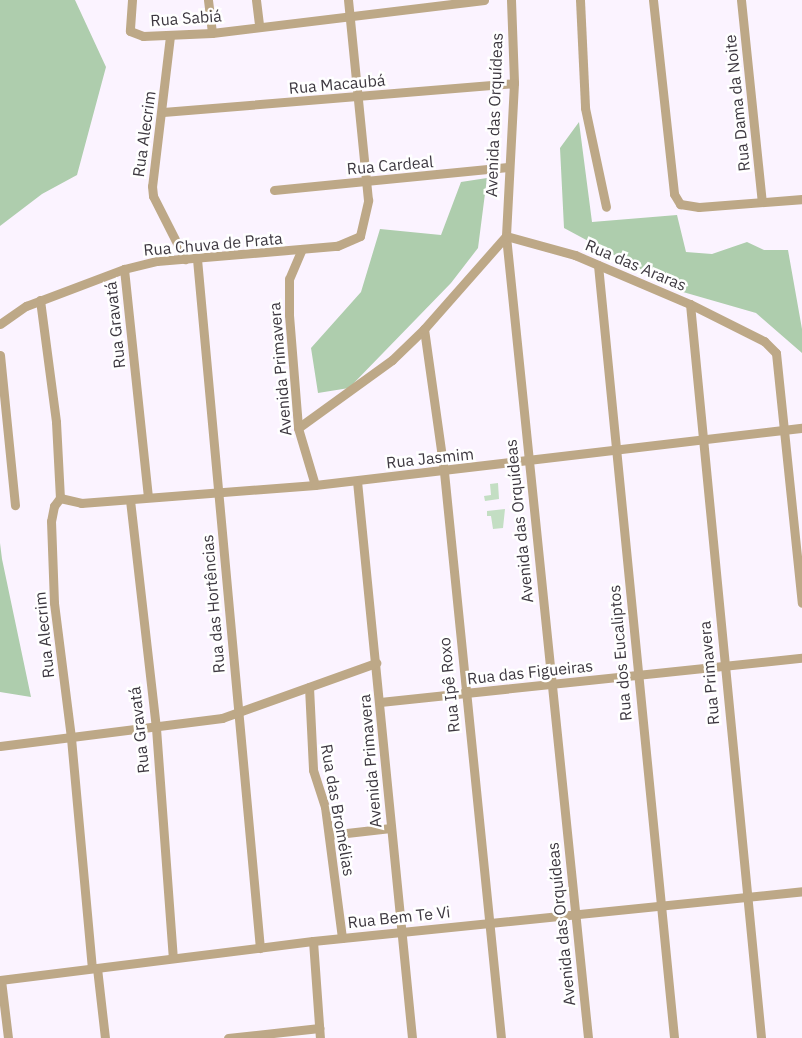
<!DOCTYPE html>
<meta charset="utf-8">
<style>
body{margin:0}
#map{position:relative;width:802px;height:1038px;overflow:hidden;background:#fbf3ff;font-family:"IBM Plex Sans",sans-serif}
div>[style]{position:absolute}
.green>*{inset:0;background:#c3dec3}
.forest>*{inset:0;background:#aecdad}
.minor>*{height:9px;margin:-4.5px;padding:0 4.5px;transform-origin:4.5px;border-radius:4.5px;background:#bda887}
span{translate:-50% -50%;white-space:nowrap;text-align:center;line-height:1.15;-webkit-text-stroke:5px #fff;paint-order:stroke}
.street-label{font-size:16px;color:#3d3840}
</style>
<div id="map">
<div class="green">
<div style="clip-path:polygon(498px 483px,499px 499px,485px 501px,484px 496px,491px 495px,490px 484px)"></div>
<div style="clip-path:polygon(505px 509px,503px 528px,493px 529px,491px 516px,487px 516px,487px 511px)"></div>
</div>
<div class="forest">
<div style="clip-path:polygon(0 0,75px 0,106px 67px,77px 175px,42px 194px,0 226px)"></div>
<div style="clip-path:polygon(579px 122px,592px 222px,677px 215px,686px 252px,712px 254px,747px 242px,764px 250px,788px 250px,802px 329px,802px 353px,756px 313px,683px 292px,564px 228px,560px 148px)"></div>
<div style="clip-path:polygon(487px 178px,478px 248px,451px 283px,349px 388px,318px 393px,311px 348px,361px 292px,380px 229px,441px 235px,461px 182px)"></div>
<div style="clip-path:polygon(0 543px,2px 559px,31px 697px,0 692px)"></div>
</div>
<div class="minor">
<div style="left:132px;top:0;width:31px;rotate:94deg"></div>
<div style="left:130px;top:31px;width:14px;rotate:21deg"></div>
<div style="left:143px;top:36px;width:69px;rotate:-2.5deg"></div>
<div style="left:212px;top:33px;width:274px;rotate:-6.9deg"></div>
<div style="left:208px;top:0;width:33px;rotate:83deg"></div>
<div style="left:256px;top:0;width:26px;rotate:83deg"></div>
<div style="left:511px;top:0;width:83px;rotate:87.9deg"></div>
<div style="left:514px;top:83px;width:153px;rotate:93deg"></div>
<div style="left:506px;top:236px;width:806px;rotate:84.16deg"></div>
<div style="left:580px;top:0;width:108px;rotate:87.3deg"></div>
<div style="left:585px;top:108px;width:101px;rotate:78deg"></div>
<div style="left:653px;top:0;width:195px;rotate:83.8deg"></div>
<div style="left:674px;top:194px;width:12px;rotate:59deg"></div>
<div style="left:680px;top:204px;width:19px;rotate:9deg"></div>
<div style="left:699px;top:207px;width:103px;rotate:-4.4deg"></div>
<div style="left:741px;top:0;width:203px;rotate:84.1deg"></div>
<div style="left:170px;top:36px;width:151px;rotate:96.8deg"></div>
<div style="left:152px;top:186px;width:10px;rotate:84deg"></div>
<div style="left:153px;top:196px;width:71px;rotate:63.1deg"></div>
<div style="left:163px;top:112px;width:352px;rotate:-4.7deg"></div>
<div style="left:274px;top:190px;width:235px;rotate:-5.6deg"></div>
<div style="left:301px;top:251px;width:30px;rotate:113deg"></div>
<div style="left:289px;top:279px;width:36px;rotate:90deg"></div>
<div style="left:289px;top:315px;width:113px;rotate:85.4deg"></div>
<div style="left:298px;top:428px;width:59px;rotate:73.4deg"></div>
<div style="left:197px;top:259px;width:692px;rotate:84.78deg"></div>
<div style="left:598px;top:265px;width:777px;rotate:84.38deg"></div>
<div style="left:124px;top:269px;width:229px;rotate:84deg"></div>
<div style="left:40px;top:300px;width:123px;rotate:82.5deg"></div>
<div style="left:56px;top:422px;width:76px;rotate:87deg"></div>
<div style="left:60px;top:498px;width:10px;rotate:127deg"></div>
<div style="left:54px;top:506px;width:15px;rotate:101deg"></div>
<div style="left:51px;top:521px;width:82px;rotate:87.9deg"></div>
<div style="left:54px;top:603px;width:136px;rotate:82.8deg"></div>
<div style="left:71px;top:738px;width:231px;rotate:84.8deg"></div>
<div style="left:690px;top:304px;width:737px;rotate:84.47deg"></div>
<div style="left:0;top:324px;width:32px;rotate:-35deg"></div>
<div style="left:26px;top:306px;width:105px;rotate:-20.7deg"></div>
<div style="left:124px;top:269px;width:34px;rotate:-14deg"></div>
<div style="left:157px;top:261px;width:181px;rotate:-4.8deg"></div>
<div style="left:337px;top:246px;width:25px;rotate:-23deg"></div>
<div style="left:360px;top:236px;width:37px;rotate:-77deg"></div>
<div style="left:368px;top:200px;width:201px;rotate:-95.7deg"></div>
<div style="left:424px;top:329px;width:144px;rotate:82deg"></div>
<div style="left:444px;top:472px;width:569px;rotate:84.25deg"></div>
<div style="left:0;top:355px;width:151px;rotate:84.3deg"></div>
<div style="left:298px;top:428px;width:116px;rotate:-35.9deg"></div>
<div style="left:392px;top:360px;width:45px;rotate:-44.1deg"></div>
<div style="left:424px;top:329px;width:124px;rotate:-48.6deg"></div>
<div style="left:506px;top:236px;width:72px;rotate:15.4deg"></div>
<div style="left:575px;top:255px;width:125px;rotate:23.1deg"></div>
<div style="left:690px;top:304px;width:83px;rotate:26.6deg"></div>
<div style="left:764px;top:341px;width:17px;rotate:45deg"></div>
<div style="left:776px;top:353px;width:251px;rotate:84.1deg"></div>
<div style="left:357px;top:481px;width:560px;rotate:84.36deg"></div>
<div style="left:60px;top:498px;width:22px;rotate:13deg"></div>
<div style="left:81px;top:503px;width:235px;rotate:-4.4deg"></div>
<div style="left:315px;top:485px;width:490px;rotate:-6.7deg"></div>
<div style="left:130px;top:500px;width:229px;rotate:83.5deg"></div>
<div style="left:156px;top:728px;width:230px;rotate:85.8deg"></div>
<div style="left:309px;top:687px;width:83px;rotate:87.2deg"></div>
<div style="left:313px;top:770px;width:39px;rotate:72deg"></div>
<div style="left:325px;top:807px;width:132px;rotate:82.6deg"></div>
<div style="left:380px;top:702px;width:424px;rotate:-6deg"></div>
<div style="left:0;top:746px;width:224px;rotate:-7.2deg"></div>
<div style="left:222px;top:718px;width:164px;rotate:-19.7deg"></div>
<div style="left:329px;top:835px;width:62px;rotate:-6.4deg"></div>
<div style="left:313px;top:941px;width:97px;rotate:85.9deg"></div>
<div style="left:97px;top:968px;width:70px;rotate:83.5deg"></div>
<div style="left:0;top:980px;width:315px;rotate:-7.1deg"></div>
<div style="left:313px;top:941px;width:492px;rotate:-5.8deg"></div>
<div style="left:1px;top:980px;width:58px;rotate:83.1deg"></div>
<div style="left:228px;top:1038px;width:92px;rotate:-6.3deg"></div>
</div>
<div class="street-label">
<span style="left:186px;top:18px;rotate:-4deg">Rua Sabiá</span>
<span style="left:337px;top:84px;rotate:-5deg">Rua Macaubá</span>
<span style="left:737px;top:103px;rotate:-96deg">Rua Dama da Noite</span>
<span style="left:494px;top:115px;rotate:-88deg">Avenida das Orquídeas</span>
<span style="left:144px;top:134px;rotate:-82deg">Rua Alecrim</span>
<span style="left:390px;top:165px;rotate:-5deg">Rua Cardeal</span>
<span style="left:213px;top:244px;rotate:-5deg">Rua Chuva de Prata</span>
<span style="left:636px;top:265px;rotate:23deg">Rua das Araras</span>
<span style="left:115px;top:325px;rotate:-96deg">Rua Gravatá</span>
<span style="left:280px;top:369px;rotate:-95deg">Avenida Primavera</span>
<span style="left:430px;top:458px;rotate:-6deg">Rua Jasmim</span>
<span style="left:519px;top:521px;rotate:-96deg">Avenida das Orquídeas</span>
<span style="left:213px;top:604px;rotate:-95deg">Rua das Hortências</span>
<span style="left:44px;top:635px;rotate:-96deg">Rua Alecrim</span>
<span style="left:620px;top:653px;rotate:-95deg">Rua dos Eucaliptos</span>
<span style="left:530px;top:672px;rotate:-6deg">Rua das Figueiras</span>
<span style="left:709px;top:673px;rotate:-95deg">Rua Primavera</span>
<span style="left:449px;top:685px;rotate:-96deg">Rua Ipê Roxo</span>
<span style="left:139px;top:730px;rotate:-96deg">Rua Gravatá</span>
<span style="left:370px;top:761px;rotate:-95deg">Avenida Primavera</span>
<span style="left:338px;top:810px;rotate:80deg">Rua das Bromélias</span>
<span style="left:399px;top:917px;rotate:-6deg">Rua Bem Te Vi</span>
<span style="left:561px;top:924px;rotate:-96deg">Avenida das Orquídeas</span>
</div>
</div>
